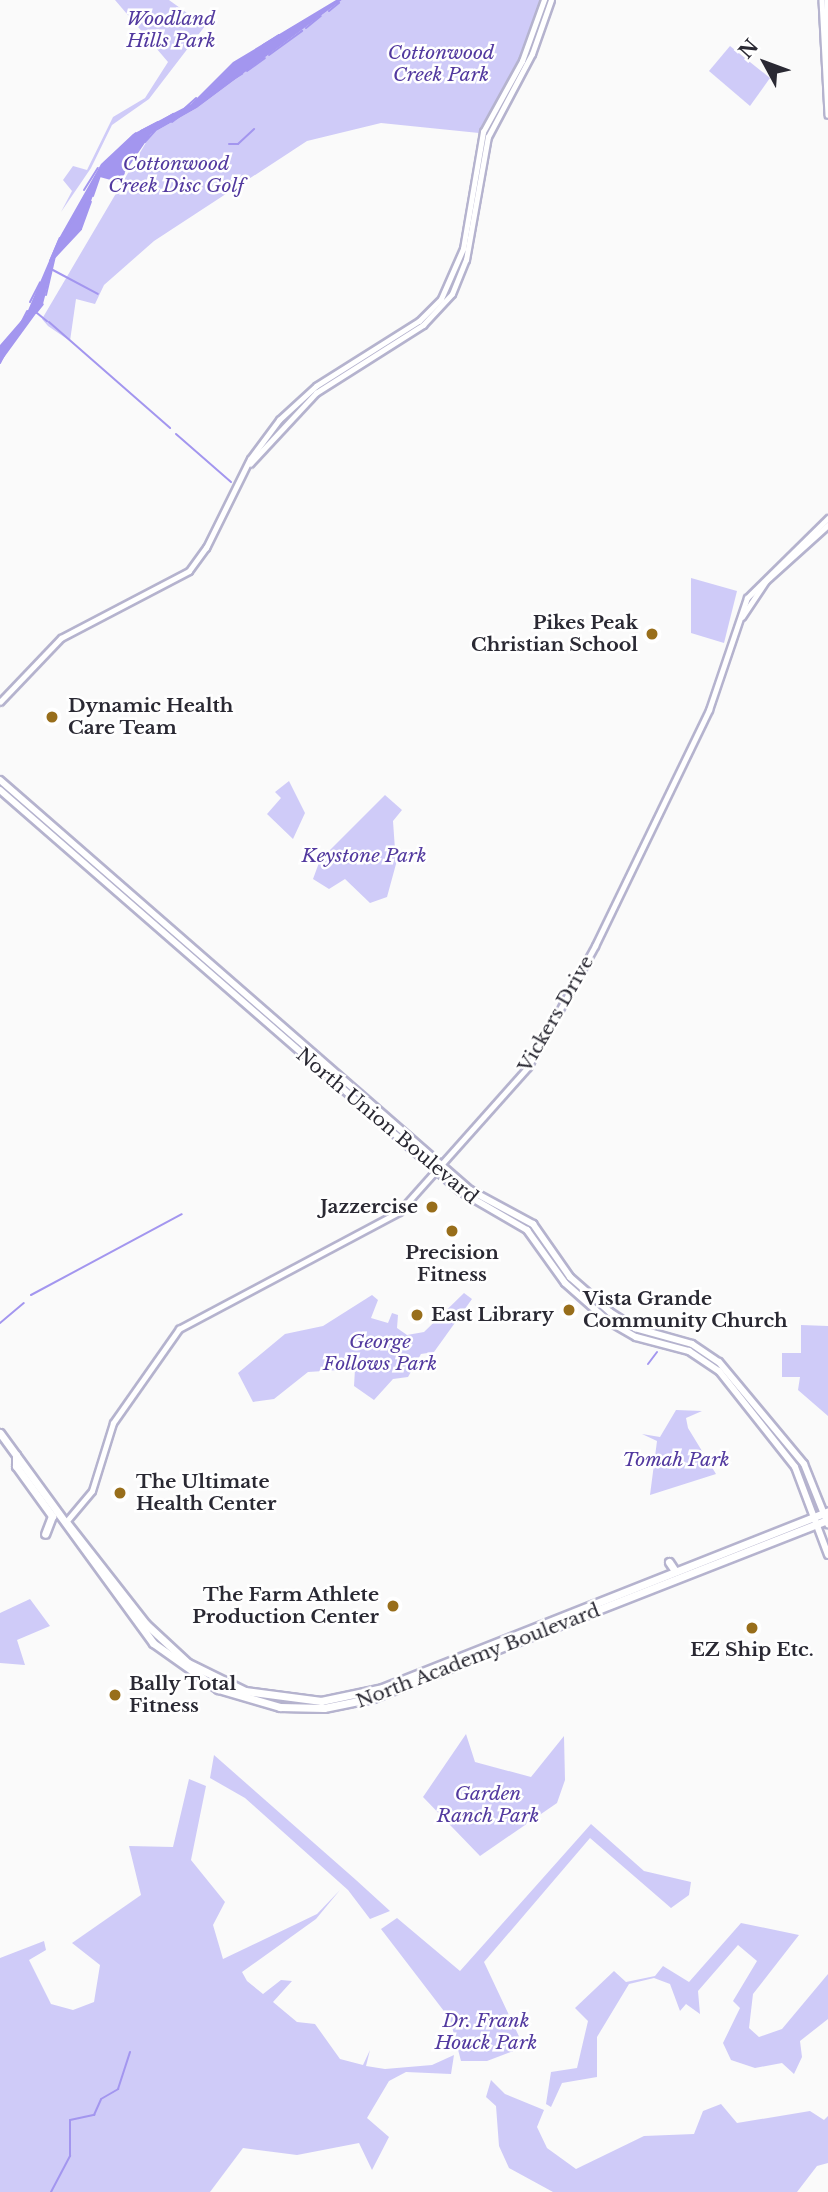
<!DOCTYPE html>
<style>
body{margin:0}
#map{position:relative;width:828px;height:2192px;overflow:hidden;background:#fafafa;font-family:"Libre Baskerville",serif}
div>[style]{position:absolute}
.green>*{inset:0;background:#cfcbf8}
.water>*{inset:0;background:#a396ef}
.stream>*{height:2px;margin:-1px;padding:0 1px;transform-origin:1px;border-radius:1px;background:#a396ef}
.roads{filter:drop-shadow(2px 0 #b5b3ce) drop-shadow(-2px 0 #b5b3ce) drop-shadow(0 2px #b5b3ce) drop-shadow(0 -2px #b5b3ce)}
.secondary>*{height:4.5px;margin:-2.25px;padding:0 2.25px;transform-origin:2.25px;border-radius:2.25px;background:#fff}
.primary>*{height:6px;margin:-3px;padding:0 3px;transform-origin:3px;border-radius:3px;background:#fff}
.highway>*{height:7px;margin:-3.5px;padding:0 3.5px;transform-origin:3.5px;border-radius:3.5px;background:#fff}
.dots>*{width:19px;height:19px;translate:-50% -50%;box-sizing:border-box;border:4px solid #fff;border-radius:50%}
span{translate:-50% -50%;white-space:nowrap;text-align:center;line-height:1.15;-webkit-text-stroke:5px #fff;paint-order:stroke}
.park-label{font-size:19px;color:#52399f;font-style:italic}
.poi-label{font-size:19px;color:#2a2933;font-weight:700}
.right{translate:-100% -50%;text-align:right}
.left{translate:0 -50%;text-align:left}
.street-label{font-size:19px;color:#2a2933}
.north{position:absolute;left:730px;top:28px;width:70px;height:70px;-webkit-text-stroke:5px #fff;paint-order:stroke;rotate:311deg;font-size:19px;font-weight:700;line-height:28px;text-align:center;color:#2a2933}
.north::after{content:'';display:block;margin:auto;width:24px;height:32px;background:#2a2933;clip-path:polygon(50% 0,100% 100%,50% 72%,0 100%)}
</style>
<div id="map">
<div class="green">
<div style="clip-path:polygon(115px 0,169px 0,205px 26px,149px 99px,112px 125px,91px 168px,61px 212px,72px 191px,63px 180px,73px 166px,87px 170px,113px 117px,145px 98px,168px 62px)"></div>
<div style="clip-path:polygon(342px 0,541px 0,525px 47px,479px 133px,381px 123px,307px 141px,154px 241px,104px 285px,95px 304px,76px 299px,70px 341px,48px 326px,42px 319px,151px 134px,197px 108px)"></div>
<div style="clip-path:polygon(730px 46px,770px 78px,750px 106px,709px 71px)"></div>
<div style="clip-path:polygon(691px 578px,737px 591px,724px 643px,691px 633px)"></div>
<div style="clip-path:polygon(289px 781px,305px 813px,293px 839px,267px 814px,281px 798px,275px 792px)"></div>
<div style="clip-path:polygon(385px 795px,402px 810px,393px 821px,396px 864px,387px 897px,370px 903px,345px 879px,329px 889px,313px 879px,320px 860px)"></div>
<div style="clip-path:polygon(464px 1293px,472px 1299px,434px 1352px,421px 1354px,408px 1377px,393px 1379px,374px 1400px,354px 1386px,355px 1369px,308px 1372px,274px 1399px,253px 1402px,238px 1373px,285px 1334px,323px 1326px,372px 1295px,378px 1300px,371px 1318px,388px 1323px,392px 1313px,398px 1315px,397px 1328px,407px 1335px,424px 1332px)"></div>
<div style="clip-path:polygon(801px 1325px,828px 1326px,828px 1416px,798px 1390px,800px 1377px,782px 1377px,782px 1353px,801px 1353px)"></div>
<div style="clip-path:polygon(676px 1410px,702px 1411px,686px 1418px,688px 1428px,716px 1474px,650px 1495px,657px 1441px,642px 1434px,660px 1437px)"></div>
<div style="clip-path:polygon(30px 1599px,50px 1626px,17px 1640px,25px 1665px,0 1663px,0 1613px)"></div>
<div style="clip-path:polygon(466px 1734px,475px 1762px,531px 1777px,564px 1736px,565px 1780px,557px 1803px,480px 1856px,423px 1797px)"></div>
<div style="clip-path:polygon(214px 1755px,356px 1880px,390px 1911px,370px 1919px,348px 1890px,245px 1798px,210px 1778px)"></div>
<div style="clip-path:polygon(189px 1779px,206px 1786px,191px 1860px,225px 1902px,213px 1925px,223px 1959px,317px 1914px,340px 1890px,316px 1919px,242px 1972px,247px 1981px,263px 1994px,281px 1980px,292px 1981px,273px 2002px,297px 2022px,315px 2024px,340px 2059px,363px 2065px,370px 2050px,366px 2066px,385px 2069px,432px 2065px,454px 2055px,451px 2074px,406px 2072px,389px 2081px,367px 2118px,389px 2137px,372px 2170px,359px 2143px,297px 2155px,243px 2148px,210px 2192px,0 2192px,0 1958px,44px 1941px,46px 1950px,29px 1960px,51px 2004px,73px 2010px,94px 2002px,100px 1965px,72px 1943px,141px 1895px,129px 1846px,173px 1847px)"></div>
<div style="clip-path:polygon(591px 1824px,644px 1871px,691px 1882px,689px 1895px,671px 1908px,590px 1838px,484px 1962px,524px 2047px,487px 2061px,461px 2061px,450px 2019px,381px 1929px,397px 1918px,460px 1971px)"></div>
<div style="clip-path:polygon(741px 1923px,799px 1935px,753px 1994px,749px 2028px,759px 2037px,782px 2029px,828px 1974px,828px 2019px,800px 2041px,802px 2057px,794px 2074px,782px 2063px,755px 2068px,731px 2060px,723px 2043px,740px 2008px,733px 2001px,757px 1961px,738px 1945px,698px 1991px,700px 2014px,686px 2004px,680px 2011px,670px 1984px,654px 1978px,629px 1984px,597px 2037px,597px 2077px,562px 2083px,551px 2107px,546px 2104px,551px 2072px,577px 2068px,588px 2021px,575px 2008px,614px 1971px,626px 1982px,655px 1976px,663px 1966px,689px 1982px)"></div>
<div style="clip-path:polygon(491px 2080px,505px 2094px,544px 2110px,537px 2127px,547px 2148px,576px 2169px,644px 2136px,694px 2134px,703px 2111px,721px 2104px,737px 2123px,810px 2111px,824px 2120px,828px 2116px,828px 2163px,817px 2166px,797px 2192px,553px 2192px,509px 2168px,499px 2146px,496px 2106px,486px 2097px)"></div>
</div>
<div class="water">
<div style="clip-path:polygon(336px 0,342px 0,197px 108px,151px 134px,119px 181px,100px 176px,81px 229px,55px 257px,43px 304px,0 363px,0 345px,26px 315px,58px 240px,101px 164px,133px 134px,191px 104px,233px 62px)"></div>
</div>
<div class="stream">
<div style="left:329px;top:11px;width:13px;rotate:-39deg"></div>
<div style="left:306px;top:28px;width:19px;rotate:-39deg"></div>
<div style="left:287px;top:31px;width:22px;rotate:-30deg"></div>
<div style="left:263px;top:45px;width:19px;rotate:-32deg"></div>
<div style="left:269px;top:55px;width:41px;rotate:-36deg"></div>
<div style="left:247px;top:71px;width:22px;rotate:-36deg"></div>
<div style="left:220px;top:87px;width:26px;rotate:-31deg"></div>
<div style="left:185px;top:108px;width:15px;rotate:-42deg"></div>
<div style="left:163px;top:120px;width:12px;rotate:-31deg"></div>
<div style="left:172px;top:122px;width:54px;rotate:-37.5deg"></div>
<div style="left:141px;top:131px;width:19px;rotate:-28deg"></div>
<div style="left:145px;top:142px;width:15px;rotate:-48deg"></div>
<div style="left:229px;top:144px;width:9px"></div>
<div style="left:238px;top:144px;width:22px;rotate:-43deg"></div>
<div style="left:123px;top:146px;width:18px;rotate:-45deg"></div>
<div style="left:84px;top:190px;width:26px;rotate:-58deg"></div>
<div style="left:93px;top:196px;width:21px;rotate:-71deg"></div>
<div style="left:100px;top:176px;width:20px;rotate:15deg"></div>
<div style="left:119px;top:181px;width:9px;rotate:-58deg"></div>
<div style="left:63px;top:234px;width:19px;rotate:-55deg"></div>
<div style="left:50px;top:261px;width:25px;rotate:-67deg"></div>
<div style="left:51px;top:269px;width:53px;rotate:28deg"></div>
<div style="left:46px;top:295px;width:39px;rotate:-77deg"></div>
<div style="left:55px;top:257px;width:38px;rotate:-47deg"></div>
<div style="left:81px;top:229px;width:29px;rotate:-70deg"></div>
<div style="left:30px;top:302px;width:22px;rotate:-63deg"></div>
<div style="left:36px;top:313px;width:11px;rotate:-52deg"></div>
<div style="left:37px;top:313px;width:13px;rotate:39deg"></div>
<div style="left:49px;top:322px;width:161px;rotate:41.2deg"></div>
<div style="left:19px;top:327px;width:18px;rotate:-63deg"></div>
<div style="left:0;top:363px;width:11px;rotate:-63deg"></div>
<div style="left:176px;top:434px;width:73px;rotate:41.1deg"></div>
<div style="left:31px;top:1295px;width:171px;rotate:-28.2deg"></div>
<div style="left:0;top:1323px;width:31px;rotate:-40deg"></div>
<div style="left:648px;top:1364px;width:15px;rotate:-53deg"></div>
<div style="left:51px;top:2192px;width:41px;rotate:-62.2deg"></div>
<div style="left:70px;top:2156px;width:36px;rotate:-90deg"></div>
<div style="left:70px;top:2120px;width:25px;rotate:-12deg"></div>
<div style="left:94px;top:2115px;width:17px;rotate:-66deg"></div>
<div style="left:101px;top:2099px;width:20px;rotate:-30deg"></div>
<div style="left:118px;top:2089px;width:39px;rotate:-72deg"></div>
</div>
<div class="roads">
<div class="secondary">
<div style="left:822px;top:0;width:115px;rotate:87deg"></div>
<div style="left:827px;top:0;width:90px;rotate:89.4deg"></div>
<div style="left:250px;top:464px;width:97px;rotate:-47.1deg"></div>
<div style="left:316px;top:393px;width:127px;rotate:-32.4deg"></div>
<div style="left:423px;top:325px;width:42px;rotate:-46.9deg"></div>
<div style="left:452px;top:294px;width:37px;rotate:-68deg"></div>
<div style="left:466px;top:260px;width:125px;rotate:-79.9deg"></div>
<div style="left:488px;top:137px;width:94px;rotate:-62.1deg"></div>
<div style="left:532px;top:54px;width:57px;rotate:-70.6deg"></div>
<div style="left:742px;top:617px;width:43px;rotate:-56.3deg"></div>
<div style="left:766px;top:581px;width:84px;rotate:-42.1deg"></div>
<div style="left:0;top:702px;width:88px;rotate:-46.4deg"></div>
<div style="left:61px;top:638px;width:144px;rotate:-27.6deg"></div>
<div style="left:189px;top:571px;width:29px;rotate:-54deg"></div>
<div style="left:206px;top:548px;width:99px;rotate:-63.7deg"></div>
<div style="left:250px;top:459px;width:49px;rotate:-53.4deg"></div>
<div style="left:279px;top:420px;width:50px;rotate:-42.6deg"></div>
<div style="left:316px;top:386px;width:122px;rotate:-32.3deg"></div>
<div style="left:419px;top:321px;width:31px;rotate:-45deg"></div>
<div style="left:441px;top:299px;width:55px;rotate:-66.3deg"></div>
<div style="left:463px;top:249px;width:119px;rotate:-80.3deg"></div>
<div style="left:483px;top:132px;width:81px;rotate:-61.2deg"></div>
<div style="left:522px;top:61px;width:65px;rotate:-70.2deg"></div>
<div style="left:66px;top:1522px;width:40px;rotate:-50deg"></div>
<div style="left:92px;top:1491px;width:71px;rotate:-72.8deg"></div>
<div style="left:113px;top:1423px;width:115px;rotate:-54.9deg"></div>
<div style="left:179px;top:1329px;width:249px;rotate:-28deg"></div>
<div style="left:399px;top:1212px;width:194px;rotate:-48.3deg"></div>
<div style="left:528px;top:1067px;width:138px;rotate:-61deg"></div>
<div style="left:595px;top:946px;width:262px;rotate:-64.2deg"></div>
<div style="left:709px;top:710px;width:118px;rotate:-71.3deg"></div>
<div style="left:747px;top:598px;width:114px;rotate:-44.6deg"></div>
</div>
<div class="primary">
<div style="left:0;top:780px;width:624px;rotate:41.1deg"></div>
<div style="left:470px;top:1190px;width:72px;rotate:28.4deg"></div>
<div style="left:533px;top:1224px;width:65px;rotate:55.1deg"></div>
<div style="left:570px;top:1277px;width:53px;rotate:41.2deg"></div>
<div style="left:610px;top:1312px;width:30px;rotate:33deg"></div>
<div style="left:635px;top:1328px;width:59px;rotate:15.7deg"></div>
<div style="left:692px;top:1344px;width:32px;rotate:34deg"></div>
<div style="left:719px;top:1362px;width:133px;rotate:50.2deg"></div>
<div style="left:804px;top:1464px;width:65px;rotate:68.2deg"></div>
<div style="left:0;top:790px;width:610px;rotate:41.08deg"></div>
<div style="left:460px;top:1191px;width:78px;rotate:30.2deg"></div>
<div style="left:527px;top:1230px;width:65px;rotate:54.4deg"></div>
<div style="left:565px;top:1283px;width:57px;rotate:41.5deg"></div>
<div style="left:608px;top:1321px;width:32px;rotate:30deg"></div>
<div style="left:636px;top:1337px;width:55px;rotate:14.8deg"></div>
<div style="left:689px;top:1351px;width:36px;rotate:34deg"></div>
<div style="left:719px;top:1371px;width:122px;rotate:51.6deg"></div>
<div style="left:795px;top:1467px;width:94px;rotate:69.4deg"></div>
</div>
<div class="highway">
<div style="left:0;top:1433px;width:260px;rotate:53.9deg"></div>
<div style="left:153px;top:1643px;width:80px;rotate:35.3deg"></div>
<div style="left:218px;top:1689px;width:65px;rotate:16.2deg"></div>
<div style="left:280px;top:1707px;width:44px;rotate:1.3deg"></div>
<div style="left:324px;top:1708px;width:50px;rotate:-11.5deg"></div>
<div style="left:373px;top:1698px;width:489px;rotate:-21.4deg"></div>
<div style="left:16px;top:1455px;width:11px;rotate:90deg"></div>
<div style="left:16px;top:1466px;width:62px;rotate:54.2deg"></div>
<div style="left:52px;top:1516px;width:19px;rotate:111deg"></div>
<div style="left:66px;top:1522px;width:130px;rotate:51.9deg"></div>
<div style="left:146px;top:1624px;width:57px;rotate:42.9deg"></div>
<div style="left:188px;top:1663px;width:64px;rotate:26.2deg"></div>
<div style="left:245px;top:1691px;width:77px;rotate:7.5deg"></div>
<div style="left:321px;top:1701px;width:62px;rotate:-12deg"></div>
<div style="left:382px;top:1688px;width:480px;rotate:-21.6deg"></div>
<div style="left:669px;top:1562px;width:11px;rotate:56deg"></div>
</div>
</div>
<div class="dots">
<div style="left:652px;top:634px;background:#986e1b"></div>
<div style="left:52px;top:717px;background:#986e1b"></div>
<div style="left:432px;top:1207px;background:#986e1b"></div>
<div style="left:452px;top:1231px;background:#986e1b"></div>
<div style="left:569px;top:1310px;background:#986e1b"></div>
<div style="left:417px;top:1315px;background:#986e1b"></div>
<div style="left:120px;top:1493px;background:#986e1b"></div>
<div style="left:393px;top:1606px;background:#986e1b"></div>
<div style="left:752px;top:1628px;background:#986e1b"></div>
<div style="left:115px;top:1695px;background:#986e1b"></div>
</div>
<div class="park-label">
<span style="left:171px;top:30px">Woodland<br>Hills Park</span>
<span style="left:441px;top:64px">Cottonwood<br>Creek Park</span>
<span style="left:176px;top:175px">Cottonwood<br>Creek Disc Golf</span>
<span style="left:364px;top:856px">Keystone Park</span>
<span style="left:380px;top:1353px">George<br>Follows Park</span>
<span style="left:676px;top:1460px">Tomah Park</span>
<span style="left:488px;top:1805px">Garden<br>Ranch Park</span>
<span style="left:486px;top:2032px">Dr. Frank<br>Houck Park</span>
</div>
<div class="poi-label">
<span class="right" style="left:638px;top:634px">Pikes Peak<br>Christian School</span>
<span class="left" style="left:68px;top:717px">Dynamic Health<br>Care Team</span>
<span class="right" style="left:418px;top:1207px">Jazzercise</span>
<span style="left:452px;top:1264px">Precision<br>Fitness</span>
<span class="left" style="left:583px;top:1310px">Vista Grande<br>Community Church</span>
<span class="left" style="left:431px;top:1315px">East Library</span>
<span class="left" style="left:136px;top:1493px">The Ultimate<br>Health Center</span>
<span class="right" style="left:379px;top:1606px">The Farm Athlete<br>Production Center</span>
<span style="left:752px;top:1650px">EZ Ship Etc.</span>
<span class="left" style="left:129px;top:1695px">Bally Total<br>Fitness</span>
</div>
<div class="street-label">
<span style="left:556px;top:1014px;rotate:-60deg">Vickers Drive</span>
<span style="left:387px;top:1126px;rotate:40deg">North Union Boulevard</span>
<span style="left:478px;top:1656px;rotate:-21deg">North Academy Boulevard</span>
</div>
<div class="north">N</div>
</div>
